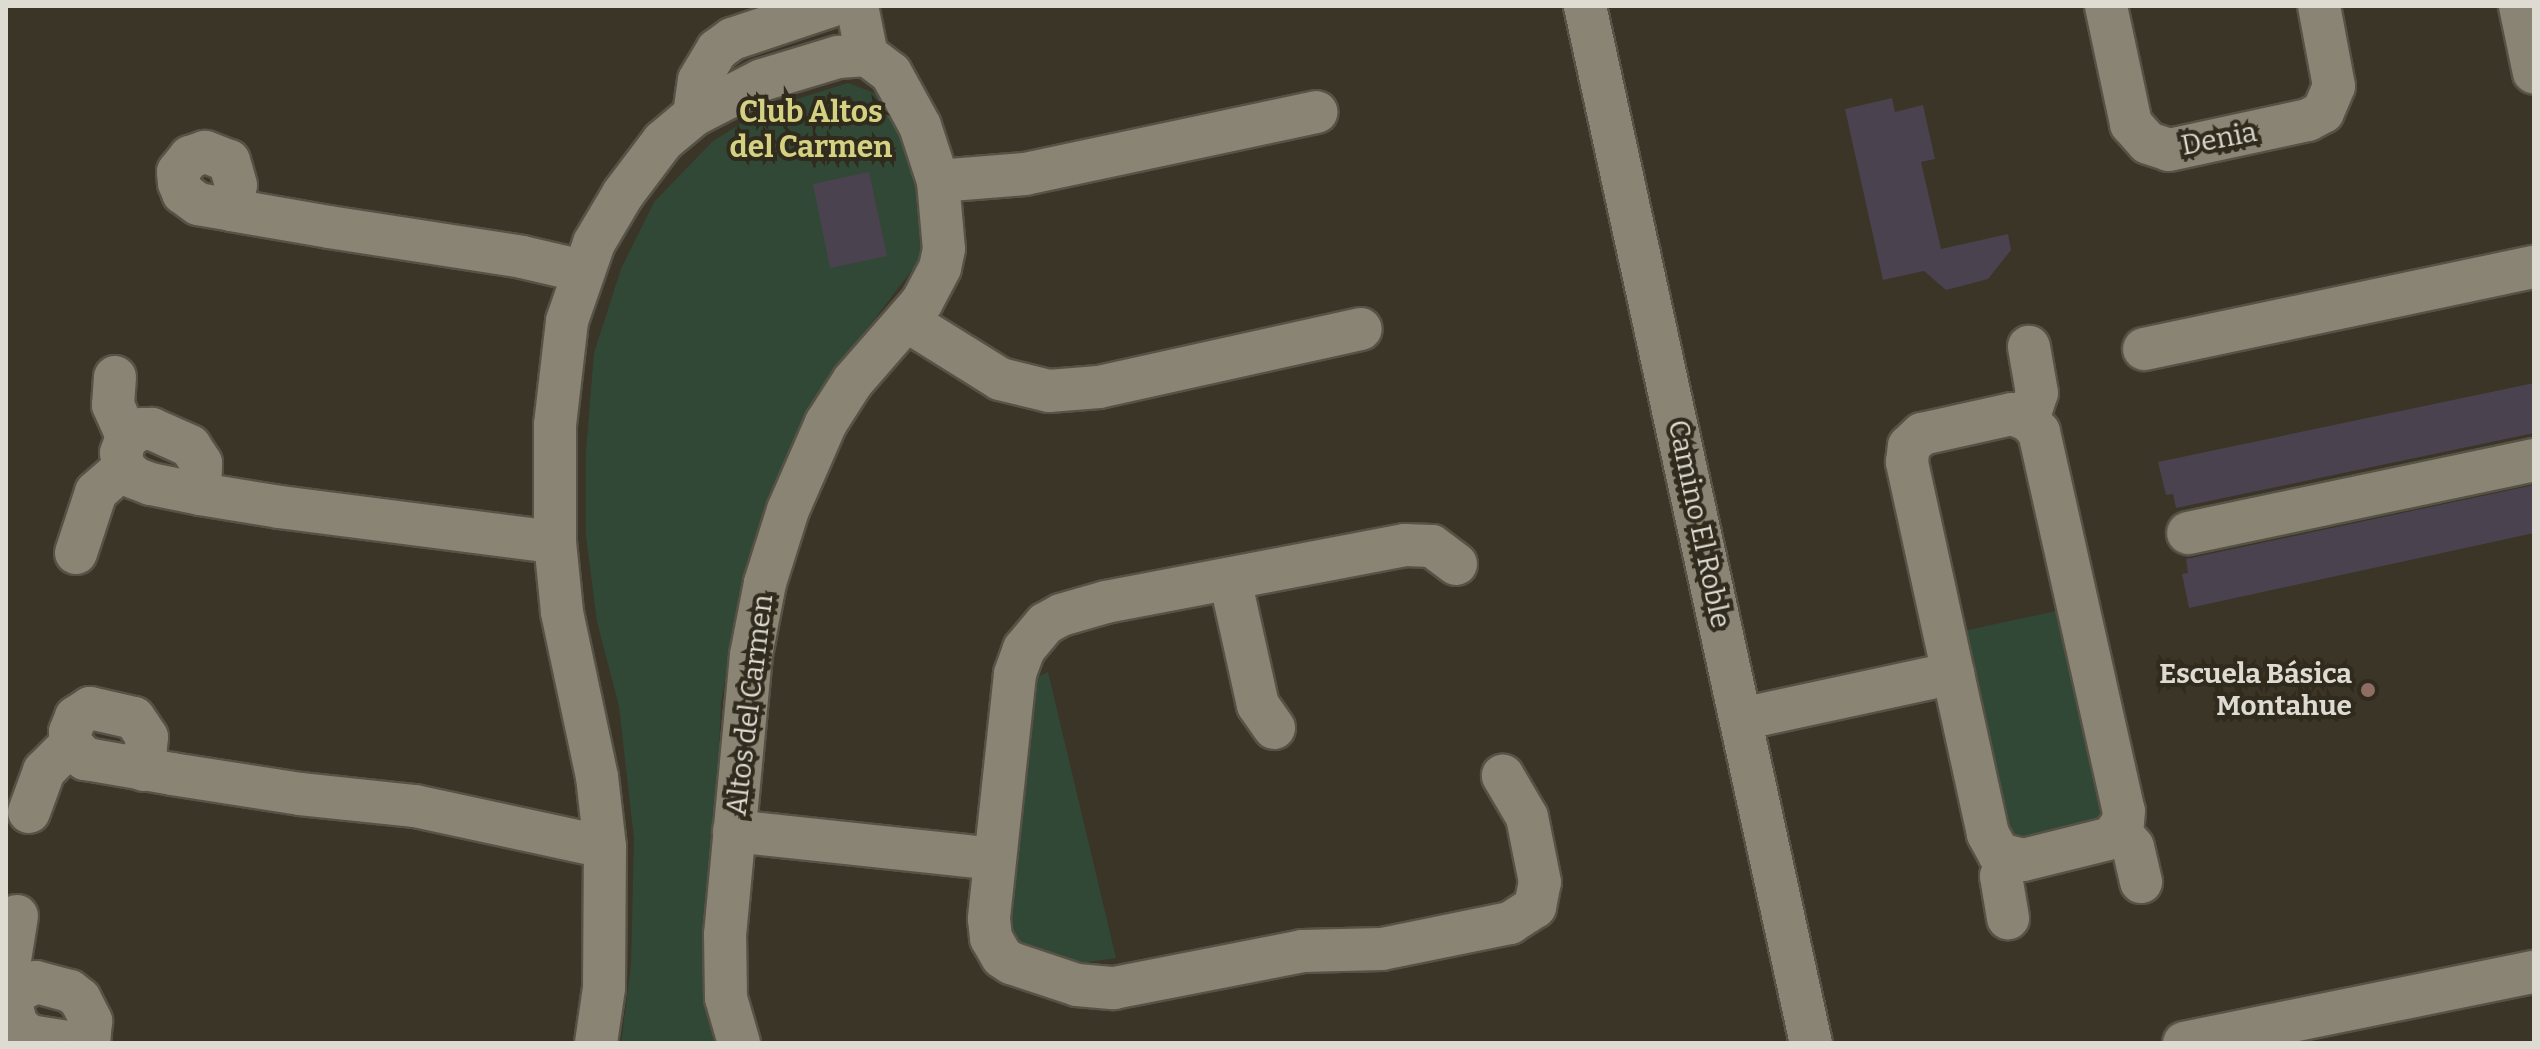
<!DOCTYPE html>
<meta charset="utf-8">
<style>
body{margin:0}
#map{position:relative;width:2540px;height:1049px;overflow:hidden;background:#3a3527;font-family:Bitter,serif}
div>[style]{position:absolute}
.green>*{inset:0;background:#324837}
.building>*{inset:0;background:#4a424f}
.roads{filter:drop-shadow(2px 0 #565246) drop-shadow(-2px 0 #565246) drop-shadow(0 2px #565246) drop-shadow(0 -2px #565246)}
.minor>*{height:42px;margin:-21px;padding:0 21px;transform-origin:21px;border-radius:21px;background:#8a8474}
.dots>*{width:22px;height:22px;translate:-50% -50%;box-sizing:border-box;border:4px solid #302b1d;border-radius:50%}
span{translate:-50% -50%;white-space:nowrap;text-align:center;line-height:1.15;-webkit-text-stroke:8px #302b1d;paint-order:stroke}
.street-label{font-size:28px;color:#dedbd2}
.poi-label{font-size:28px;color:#dedbd2;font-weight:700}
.right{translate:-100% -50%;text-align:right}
.neighbourhood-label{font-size:30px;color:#d4d183;font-weight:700}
.frame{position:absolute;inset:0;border:8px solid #dedbd2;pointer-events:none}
</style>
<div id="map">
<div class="green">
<div style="clip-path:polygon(848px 83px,877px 94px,901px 116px,925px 202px,919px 261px,833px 373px,797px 440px,762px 521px,734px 625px,721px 703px,716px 820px,726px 1043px,621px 1043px,631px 965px,634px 839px,619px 706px,597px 622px,586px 536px,586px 451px,594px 353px,621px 269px,654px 202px,712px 142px,762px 110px)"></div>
<div style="clip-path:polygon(2061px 610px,2104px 813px,2096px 825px,2018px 841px,2004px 831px,1963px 631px)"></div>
<div style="clip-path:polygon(1048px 672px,1116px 958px,1061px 966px,1024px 954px,1006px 926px,1033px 679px)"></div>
</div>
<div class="building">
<div style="clip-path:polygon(1892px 98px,1895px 112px,1923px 105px,1935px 159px,1921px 162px,1941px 249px,2008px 234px,2011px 250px,1988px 279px,1946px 290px,1924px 271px,1883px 280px,1845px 109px)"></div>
<div style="clip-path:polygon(869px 172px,887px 256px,830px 268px,813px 184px)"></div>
<div style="clip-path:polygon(2534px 383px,2534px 433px,2176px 508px,2173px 494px,2166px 495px,2158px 462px)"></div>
<div style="clip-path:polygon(2534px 485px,2534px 533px,2189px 608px,2182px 574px,2188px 573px,2186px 559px)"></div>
</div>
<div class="roads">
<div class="minor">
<div style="left:857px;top:6px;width:50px;rotate:78.5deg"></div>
<div style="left:1585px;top:6px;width:1061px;rotate:77.71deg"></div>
<div style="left:2106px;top:6px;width:121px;rotate:78deg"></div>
<div style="left:2131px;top:124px;width:25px;rotate:48deg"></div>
<div style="left:2148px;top:143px;width:22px;rotate:18deg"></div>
<div style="left:2169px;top:150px;width:142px;rotate:-12.2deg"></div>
<div style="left:2308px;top:120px;width:17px;rotate:-28deg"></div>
<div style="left:2323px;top:112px;width:28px;rotate:-67deg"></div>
<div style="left:2334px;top:86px;width:81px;rotate:-100.6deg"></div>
<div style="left:2520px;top:6px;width:68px;rotate:78.2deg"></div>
<div style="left:694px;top:115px;width:35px;rotate:-82deg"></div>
<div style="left:699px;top:80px;width:35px;rotate:-59deg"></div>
<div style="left:717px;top:50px;width:19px;rotate:-36deg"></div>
<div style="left:732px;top:39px;width:104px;rotate:-18.4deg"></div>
<div style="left:938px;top:181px;width:87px;rotate:-4.6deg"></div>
<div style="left:1025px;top:174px;width:298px;rotate:-12deg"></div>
<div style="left:231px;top:210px;width:25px;rotate:-79deg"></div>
<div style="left:236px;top:185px;width:25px;rotate:-106deg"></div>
<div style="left:229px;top:161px;width:26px;rotate:-159deg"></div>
<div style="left:205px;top:152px;width:16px;rotate:162deg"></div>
<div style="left:190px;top:157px;width:19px;rotate:129deg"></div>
<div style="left:178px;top:172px;width:11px;rotate:85deg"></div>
<div style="left:179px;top:183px;width:11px;rotate:68deg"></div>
<div style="left:183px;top:193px;width:19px;rotate:36deg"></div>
<div style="left:198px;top:204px;width:34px;rotate:10deg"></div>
<div style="left:231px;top:210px;width:99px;rotate:9.8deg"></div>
<div style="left:329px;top:227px;width:195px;rotate:8.8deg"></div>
<div style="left:522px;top:257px;width:62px;rotate:13.1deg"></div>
<div style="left:907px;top:321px;width:110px;rotate:31.9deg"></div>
<div style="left:1000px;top:379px;width:50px;rotate:13.8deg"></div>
<div style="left:1049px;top:391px;width:50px;rotate:-4.6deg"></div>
<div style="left:1099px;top:387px;width:268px;rotate:-12.5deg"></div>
<div style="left:2144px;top:349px;width:399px;rotate:-11.9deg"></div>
<div style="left:115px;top:377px;width:28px;rotate:94deg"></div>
<div style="left:113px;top:405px;width:34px;rotate:66deg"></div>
<div style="left:2012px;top:414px;width:17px;rotate:21deg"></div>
<div style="left:2028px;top:420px;width:16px;rotate:47deg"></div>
<div style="left:2039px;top:432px;width:388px;rotate:77.4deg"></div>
<div style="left:2124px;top:811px;width:11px;rotate:95deg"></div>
<div style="left:2123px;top:822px;width:19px;rotate:125deg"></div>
<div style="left:2112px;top:838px;width:92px;rotate:166.1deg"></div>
<div style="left:2023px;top:860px;width:25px;rotate:-166deg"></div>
<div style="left:1999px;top:854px;width:23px;rotate:-119deg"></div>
<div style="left:1988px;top:834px;width:381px;rotate:-102.3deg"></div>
<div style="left:1907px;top:462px;width:16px;rotate:-83deg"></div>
<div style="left:1909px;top:446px;width:18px;rotate:-43deg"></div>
<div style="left:1922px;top:434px;width:92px;rotate:-12.5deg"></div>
<div style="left:2028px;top:420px;width:28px;rotate:-72deg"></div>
<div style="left:2037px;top:393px;width:47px;rotate:-99.9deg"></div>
<div style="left:200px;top:494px;width:31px;rotate:-88deg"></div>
<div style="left:201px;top:463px;width:20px;rotate:-123deg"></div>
<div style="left:190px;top:446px;width:42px;rotate:-155.9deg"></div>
<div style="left:152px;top:429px;width:10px;rotate:180deg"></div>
<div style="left:142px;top:429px;width:17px;rotate:155deg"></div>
<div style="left:127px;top:436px;width:18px;rotate:109deg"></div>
<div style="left:121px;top:453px;width:15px;rotate:79deg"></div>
<div style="left:124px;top:468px;width:15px;rotate:42deg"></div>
<div style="left:135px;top:478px;width:17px;rotate:21deg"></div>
<div style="left:151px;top:484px;width:50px;rotate:11.5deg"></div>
<div style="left:200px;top:494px;width:81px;rotate:9.2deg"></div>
<div style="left:280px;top:507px;width:277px;rotate:7.3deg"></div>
<div style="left:2188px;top:533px;width:354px;rotate:-11.9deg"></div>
<div style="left:76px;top:553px;width:64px;rotate:-71.8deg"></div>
<div style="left:96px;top:492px;width:37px;rotate:-41deg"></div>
<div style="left:1456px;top:564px;width:30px;rotate:-143deg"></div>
<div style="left:1432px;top:546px;width:27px;rotate:-178deg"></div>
<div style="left:1405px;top:545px;width:304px;rotate:169.2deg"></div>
<div style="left:1106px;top:602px;width:47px;rotate:163.9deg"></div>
<div style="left:1061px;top:615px;width:18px;rotate:151deg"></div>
<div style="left:1045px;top:624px;width:33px;rotate:130deg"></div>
<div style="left:1024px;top:649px;width:27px;rotate:110deg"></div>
<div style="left:1015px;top:674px;width:246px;rotate:96.1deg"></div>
<div style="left:989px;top:919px;width:19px;rotate:84deg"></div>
<div style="left:991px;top:938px;width:22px;rotate:60deg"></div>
<div style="left:1002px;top:957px;width:11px;rotate:34deg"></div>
<div style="left:1011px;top:963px;width:70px;rotate:18.4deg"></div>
<div style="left:1077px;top:985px;width:37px;rotate:5deg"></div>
<div style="left:1114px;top:988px;width:192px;rotate:-11.1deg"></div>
<div style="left:1302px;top:951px;width:80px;rotate:-1.4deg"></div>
<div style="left:1382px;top:949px;width:131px;rotate:-11.5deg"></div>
<div style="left:1510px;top:923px;width:30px;rotate:-33deg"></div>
<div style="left:1535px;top:907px;width:25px;rotate:-79deg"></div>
<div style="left:1540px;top:882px;width:66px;rotate:-101.3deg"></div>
<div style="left:1527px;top:817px;width:48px;rotate:-120.3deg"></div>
<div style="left:1230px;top:579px;width:129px;rotate:77.5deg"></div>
<div style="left:1258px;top:705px;width:28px;rotate:55deg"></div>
<div style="left:1741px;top:719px;width:217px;rotate:-12.2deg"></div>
<div style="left:144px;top:770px;width:33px;rotate:-85deg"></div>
<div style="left:147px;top:737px;width:23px;rotate:-124deg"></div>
<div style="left:134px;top:718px;width:45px;rotate:-167.2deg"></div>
<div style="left:90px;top:708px;width:17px;rotate:147deg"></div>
<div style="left:76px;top:717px;width:16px;rotate:112deg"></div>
<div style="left:70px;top:732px;width:12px;rotate:85deg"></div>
<div style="left:71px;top:744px;width:21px;rotate:47deg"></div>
<div style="left:85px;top:759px;width:7px;rotate:8deg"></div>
<div style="left:92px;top:760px;width:81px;rotate:9.9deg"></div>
<div style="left:172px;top:774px;width:130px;rotate:8.9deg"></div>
<div style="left:300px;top:794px;width:116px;rotate:6deg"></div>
<div style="left:415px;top:806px;width:194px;rotate:12.2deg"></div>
<div style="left:29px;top:812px;width:44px;rotate:-69.9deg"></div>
<div style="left:44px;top:771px;width:38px;rotate:-45deg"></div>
<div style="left:734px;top:831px;width:262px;rotate:6.1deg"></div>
<div style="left:2119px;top:831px;width:21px;rotate:49deg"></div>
<div style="left:2133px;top:847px;width:36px;rotate:77deg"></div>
<div style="left:2007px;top:858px;width:19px;rotate:108deg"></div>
<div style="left:2001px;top:876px;width:43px;rotate:80.5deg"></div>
<div style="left:17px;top:916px;width:51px;rotate:99.1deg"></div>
<div style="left:9px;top:966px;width:27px;rotate:70deg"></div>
<div style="left:74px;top:1043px;width:45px;rotate:-171deg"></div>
<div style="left:30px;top:1036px;width:16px;rotate:-142deg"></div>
<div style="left:17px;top:1026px;width:23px;rotate:-105deg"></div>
<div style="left:11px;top:1004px;width:15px;rotate:-62deg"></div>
<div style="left:18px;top:991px;width:20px;rotate:-27deg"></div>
<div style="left:36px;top:982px;width:35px;rotate:15deg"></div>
<div style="left:70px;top:991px;width:13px;rotate:39deg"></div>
<div style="left:80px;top:999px;width:25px;rotate:63deg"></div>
<div style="left:91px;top:1021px;width:22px;rotate:95deg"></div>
<div style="left:596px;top:1043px;width:56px;rotate:-81.7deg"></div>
<div style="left:604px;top:988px;width:141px;rotate:-89.6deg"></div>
<div style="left:605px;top:847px;width:70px;rotate:-96.5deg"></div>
<div style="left:597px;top:777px;width:169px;rotate:-102deg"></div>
<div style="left:562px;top:612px;width:70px;rotate:-95.7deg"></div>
<div style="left:555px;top:542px;width:117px;rotate:-90deg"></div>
<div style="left:555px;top:425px;width:105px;rotate:-83.4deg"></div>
<div style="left:567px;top:321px;width:83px;rotate:-70.9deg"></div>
<div style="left:594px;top:243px;width:57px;rotate:-59.4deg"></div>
<div style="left:623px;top:194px;width:66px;rotate:-53deg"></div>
<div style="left:663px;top:141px;width:40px;rotate:-40deg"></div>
<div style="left:694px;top:115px;width:76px;rotate:-27.2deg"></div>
<div style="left:762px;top:80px;width:79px;rotate:-16.8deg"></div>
<div style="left:838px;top:57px;width:29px;rotate:-4deg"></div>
<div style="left:867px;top:55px;width:30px;rotate:37deg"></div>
<div style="left:891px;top:73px;width:60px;rotate:61.3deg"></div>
<div style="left:920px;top:126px;width:58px;rotate:71.9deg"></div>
<div style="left:938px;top:181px;width:68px;rotate:85deg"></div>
<div style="left:944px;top:249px;width:19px;rotate:102deg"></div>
<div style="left:940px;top:268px;width:38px;rotate:118deg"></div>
<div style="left:922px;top:302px;width:105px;rotate:131.1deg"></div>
<div style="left:853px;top:381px;width:50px;rotate:122.7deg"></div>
<div style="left:826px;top:423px;width:95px;rotate:113.6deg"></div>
<div style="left:788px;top:510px;width:77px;rotate:107.5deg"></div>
<div style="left:765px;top:583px;width:73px;rotate:101deg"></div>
<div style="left:751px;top:655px;width:280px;rotate:95.3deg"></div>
<div style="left:725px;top:934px;width:64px;rotate:89.1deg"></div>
<div style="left:726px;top:998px;width:47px;rotate:73.9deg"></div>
<div style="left:2184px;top:1043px;width:357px;rotate:-11.5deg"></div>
</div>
</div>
<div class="dots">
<div style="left:2368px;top:690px;background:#8d6e63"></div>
</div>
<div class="street-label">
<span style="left:2219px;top:139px;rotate:-11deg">Denia</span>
<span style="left:1699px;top:524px;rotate:78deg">Camino El Roble</span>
<span style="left:750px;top:705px;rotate:-83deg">Altos del Carmen</span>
</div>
<div class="poi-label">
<span class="right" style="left:2352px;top:690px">Escuela Básica<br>Montahue</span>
</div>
<div class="neighbourhood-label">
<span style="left:811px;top:129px">Club Altos<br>del Carmen</span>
</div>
<div class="frame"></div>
</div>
